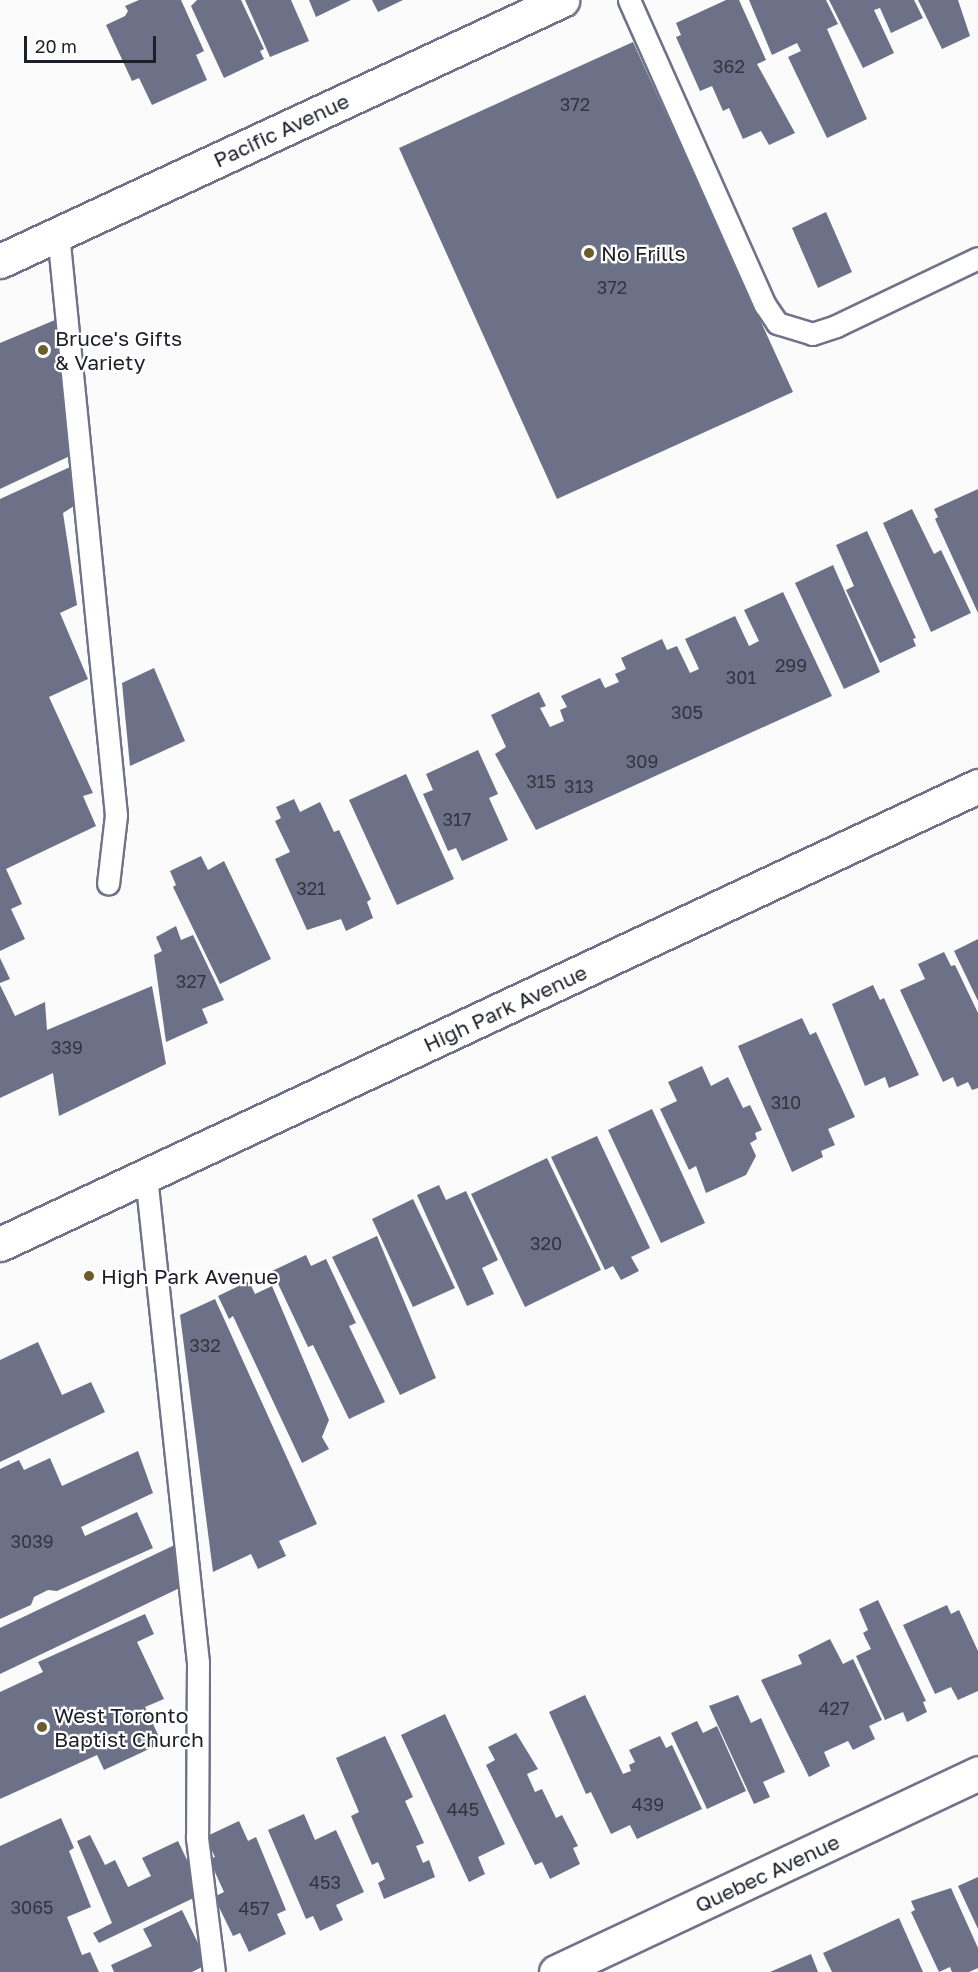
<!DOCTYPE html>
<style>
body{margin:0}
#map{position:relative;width:978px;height:1972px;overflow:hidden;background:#fbfbfb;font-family:"Golos Text",sans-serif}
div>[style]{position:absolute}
.building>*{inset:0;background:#6d7187}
.roads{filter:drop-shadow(2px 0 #6f7389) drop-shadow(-2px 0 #6f7389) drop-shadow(0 2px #6f7389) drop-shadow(0 -2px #6f7389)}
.lane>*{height:21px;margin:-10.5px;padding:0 10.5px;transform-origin:10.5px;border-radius:10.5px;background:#fff}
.street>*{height:33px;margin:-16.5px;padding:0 16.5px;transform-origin:16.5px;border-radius:16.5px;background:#fff}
.secondary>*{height:33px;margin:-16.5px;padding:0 16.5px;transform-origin:16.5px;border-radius:16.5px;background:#fff}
.dots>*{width:16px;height:16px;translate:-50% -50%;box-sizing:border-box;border:3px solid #fff;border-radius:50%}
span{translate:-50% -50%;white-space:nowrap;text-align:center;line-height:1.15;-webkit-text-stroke:4.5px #fff;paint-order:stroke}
.number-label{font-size:18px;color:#323440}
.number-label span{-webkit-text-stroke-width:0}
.street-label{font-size:21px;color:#1e2029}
.poi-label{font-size:21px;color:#1e2029}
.left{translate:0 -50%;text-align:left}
.scale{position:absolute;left:24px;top:36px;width:132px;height:27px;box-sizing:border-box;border:3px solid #1e2029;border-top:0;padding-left:8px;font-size:18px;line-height:21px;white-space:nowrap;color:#1e2029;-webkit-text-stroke:4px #fff;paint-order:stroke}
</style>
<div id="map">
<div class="building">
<div style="clip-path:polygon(139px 0,181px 0,204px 51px,196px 55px,207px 80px,152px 105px,139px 78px,132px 81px,106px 25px,125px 16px,128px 11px,125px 6px)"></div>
<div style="clip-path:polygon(197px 0,241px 0,264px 49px,260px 51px,264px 59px,224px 78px,191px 6px)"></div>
<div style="clip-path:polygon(245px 0,291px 0,309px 41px,270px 57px)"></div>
<div style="clip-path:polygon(309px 0,351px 0,316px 17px)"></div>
<div style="clip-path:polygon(372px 0,403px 0,378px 12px)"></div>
<div style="clip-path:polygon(726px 0,739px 0,766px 60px,757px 64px,795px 133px,769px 145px,761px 131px,743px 139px,729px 108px,723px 111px,712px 86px,700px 91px,676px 37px,681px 35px,676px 23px)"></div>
<div style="clip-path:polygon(749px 0,826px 0,838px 24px,827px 29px,867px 119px,827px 138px,788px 57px,801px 51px,797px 43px,772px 55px)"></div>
<div style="clip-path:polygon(829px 0,914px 0,923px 18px,891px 33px,880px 8px,874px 10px,894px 53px,863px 68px)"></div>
<div style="clip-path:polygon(918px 0,958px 0,970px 36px,942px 49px)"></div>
<div style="clip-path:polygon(633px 42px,793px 392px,557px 499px,399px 148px)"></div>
<div style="clip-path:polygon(826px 212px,852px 272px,818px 288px,792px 228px)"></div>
<div style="clip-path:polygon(55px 320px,72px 455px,0 489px,0 343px)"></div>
<div style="clip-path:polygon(70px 467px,74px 506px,63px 513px,77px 605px,60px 613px,88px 679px,49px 697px,93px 793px,83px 796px,96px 826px,6px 869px,22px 904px,11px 909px,25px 939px,0 951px,0 499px)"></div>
<div style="clip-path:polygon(978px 489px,978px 613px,935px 519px,938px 517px,934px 509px)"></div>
<div style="clip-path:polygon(912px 509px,934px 554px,941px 550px,971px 613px,931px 632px,883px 523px)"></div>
<div style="clip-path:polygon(867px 531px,916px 638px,913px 639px,916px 646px,880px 663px,846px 590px,854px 586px,836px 545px)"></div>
<div style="clip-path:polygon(833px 565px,880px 672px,844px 689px,795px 583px)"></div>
<div style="clip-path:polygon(783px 592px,832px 696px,536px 830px,495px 754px,506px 747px,491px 715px,539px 692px,546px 706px,540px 708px,550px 727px,564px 721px,560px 710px,567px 707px,561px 696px,600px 678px,605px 688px,619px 682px,615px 674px,626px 669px,621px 658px,662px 639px,667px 650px,677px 646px,690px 673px,699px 669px,685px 639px,735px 616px,749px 646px,759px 641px,744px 610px)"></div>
<div style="clip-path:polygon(154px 668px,185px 741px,130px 766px,122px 683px)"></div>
<div style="clip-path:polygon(478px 750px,498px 794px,489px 798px,508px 840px,462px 861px,456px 848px,448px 851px,423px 794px,433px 790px,426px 774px)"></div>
<div style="clip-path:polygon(406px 774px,454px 879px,397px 905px,349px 800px)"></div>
<div style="clip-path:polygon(294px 799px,300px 812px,320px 802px,334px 832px,339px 830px,371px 899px,367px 902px,373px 918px,346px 931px,341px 919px,307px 930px,275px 859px,290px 852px,275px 821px,281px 818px,276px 807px)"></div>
<div style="clip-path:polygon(201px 856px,208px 870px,224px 861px,271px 959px,220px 984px,173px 887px,176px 885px,170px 871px)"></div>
<div style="clip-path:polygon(176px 926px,181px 940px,193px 935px,224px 1000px,202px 1009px,208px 1023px,166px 1042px,154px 955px,162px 951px,156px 937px)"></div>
<div style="clip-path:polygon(978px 939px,978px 1001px,954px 951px)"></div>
<div style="clip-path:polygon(944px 952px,951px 966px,955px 965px,978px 1013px,978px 1088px,972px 1090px,968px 1082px,957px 1087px,953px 1077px,943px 1082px,900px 990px,925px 979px,918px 964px)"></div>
<div style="clip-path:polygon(0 958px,10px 979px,0 983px)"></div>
<div style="clip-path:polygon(0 985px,15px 1016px,45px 1002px,47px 1030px,152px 986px,166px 1064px,59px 1116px,53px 1073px,0 1098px)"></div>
<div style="clip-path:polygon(873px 985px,880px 1000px,884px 998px,919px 1075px,889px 1088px,885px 1077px,865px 1086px,832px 1004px)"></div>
<div style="clip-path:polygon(802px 1018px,810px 1035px,816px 1032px,855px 1117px,828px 1129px,835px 1145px,821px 1151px,823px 1157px,792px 1172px,738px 1046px)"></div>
<div style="clip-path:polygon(702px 1066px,711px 1086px,728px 1077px,743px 1108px,750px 1105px,762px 1130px,755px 1133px,757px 1139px,750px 1143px,756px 1156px,746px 1175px,706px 1193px,696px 1166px,689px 1170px,660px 1109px,677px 1101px,668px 1082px)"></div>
<div style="clip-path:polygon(652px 1109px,705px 1223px,661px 1243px,608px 1130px)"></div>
<div style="clip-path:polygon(597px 1136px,650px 1248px,631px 1257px,639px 1271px,621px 1280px,613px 1266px,605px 1270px,551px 1157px)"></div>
<div style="clip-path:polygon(547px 1158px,601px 1270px,525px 1307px,471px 1194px)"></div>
<div style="clip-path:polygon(439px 1185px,446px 1200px,466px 1191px,498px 1260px,482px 1268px,494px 1294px,467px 1306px,417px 1195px)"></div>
<div style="clip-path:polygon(413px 1199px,455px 1288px,413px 1307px,372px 1219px)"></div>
<div style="clip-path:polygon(377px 1236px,436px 1378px,400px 1395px,332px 1257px)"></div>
<div style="clip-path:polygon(306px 1255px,311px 1266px,326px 1259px,356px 1323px,349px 1326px,385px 1402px,349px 1419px,313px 1345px,308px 1347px,272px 1271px)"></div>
<div style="clip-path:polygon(249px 1281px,255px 1294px,272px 1286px,329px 1420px,322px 1437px,329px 1449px,302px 1463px,233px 1316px,229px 1319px,218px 1296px)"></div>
<div style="clip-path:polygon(215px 1299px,317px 1524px,279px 1541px,286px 1556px,258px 1569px,251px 1554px,213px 1572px,180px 1315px)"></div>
<div style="clip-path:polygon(38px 1342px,62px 1395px,91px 1382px,105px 1412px,0 1462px,0 1360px)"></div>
<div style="clip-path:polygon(138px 1451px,153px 1493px,81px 1527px,85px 1536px,137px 1512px,153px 1548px,57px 1591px,48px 1590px,34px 1597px,31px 1605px,0 1619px,0 1469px,19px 1460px,24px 1470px,50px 1458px,62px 1486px)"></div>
<div style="clip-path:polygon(181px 1542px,188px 1584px,0 1674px,0 1628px)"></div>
<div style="clip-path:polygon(878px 1600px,926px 1701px,923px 1702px,927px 1712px,907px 1722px,903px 1712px,885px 1720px,856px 1656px,871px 1649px,863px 1633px,868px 1630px,859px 1609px)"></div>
<div style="clip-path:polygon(947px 1605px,951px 1614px,959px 1610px,978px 1651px,978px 1691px,958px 1700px,951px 1687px,935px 1694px,903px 1625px)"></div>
<div style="clip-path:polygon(145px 1614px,154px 1634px,137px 1642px,164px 1699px,145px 1707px,162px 1743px,104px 1770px,97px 1755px,0 1799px,0 1692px,43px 1672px,38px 1662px)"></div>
<div style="clip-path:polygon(830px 1639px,843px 1664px,853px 1659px,882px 1720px,869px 1726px,875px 1739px,853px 1750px,848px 1741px,824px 1752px,830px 1766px,809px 1777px,761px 1680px,802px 1664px,798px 1655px)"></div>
<div style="clip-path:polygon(585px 1695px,623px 1774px,631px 1771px,629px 1765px,635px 1762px,629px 1750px,660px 1736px,666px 1748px,672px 1745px,702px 1809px,637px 1839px,630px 1825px,611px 1834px,591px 1792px,586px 1794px,549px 1712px)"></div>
<div style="clip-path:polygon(738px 1695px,751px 1723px,761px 1718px,785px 1772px,763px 1782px,770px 1797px,754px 1804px,709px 1706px)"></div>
<div style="clip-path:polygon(445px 1714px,505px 1844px,478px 1857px,485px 1874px,469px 1882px,401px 1735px)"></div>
<div style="clip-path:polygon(697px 1721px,703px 1733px,717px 1726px,746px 1791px,707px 1809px,671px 1733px)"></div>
<div style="clip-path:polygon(516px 1733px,538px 1769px,527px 1774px,535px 1792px,542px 1789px,556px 1818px,562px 1815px,578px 1846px,573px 1848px,580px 1864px,550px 1879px,542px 1862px,535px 1865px,486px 1765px,495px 1760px,488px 1747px)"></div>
<div style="clip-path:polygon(385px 1736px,413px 1797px,405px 1801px,424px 1843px,416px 1846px,423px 1863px,429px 1860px,435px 1877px,384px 1899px,378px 1883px,385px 1879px,378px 1862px,372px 1865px,351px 1816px,359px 1812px,336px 1758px)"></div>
<div style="clip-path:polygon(304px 1814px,315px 1840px,336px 1830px,364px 1892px,336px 1905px,343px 1920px,320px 1931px,313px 1916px,306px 1919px,268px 1830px)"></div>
<div style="clip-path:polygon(61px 1818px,74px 1848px,69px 1851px,91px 1907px,67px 1917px,82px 1955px,90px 1952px,99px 1972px,0 1972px,0 1846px)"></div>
<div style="clip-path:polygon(239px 1821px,248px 1841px,256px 1837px,286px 1910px,277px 1914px,286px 1934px,249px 1952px,240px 1933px,233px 1936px,214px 1897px,224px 1892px,209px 1859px,215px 1857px,205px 1837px)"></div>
<div style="clip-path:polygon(90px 1835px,105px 1865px,115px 1860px,128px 1887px,151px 1876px,142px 1858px,178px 1841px,187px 1860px,192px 1859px,200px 1895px,99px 1943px,93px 1933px,112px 1923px,77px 1841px)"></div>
<div style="clip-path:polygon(978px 1877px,978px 1929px,958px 1886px)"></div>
<div style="clip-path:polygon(951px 1888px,978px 1948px,978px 1968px,969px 1972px,952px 1972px,950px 1967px,939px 1972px,911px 1912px,915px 1910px,911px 1901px)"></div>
<div style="clip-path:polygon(182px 1910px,208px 1964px,192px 1972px,114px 1972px,111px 1965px,152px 1946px,143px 1929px)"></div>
<div style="clip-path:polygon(899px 1918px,923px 1972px,832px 1972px,823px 1953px)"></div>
<div style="clip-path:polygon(811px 1954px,818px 1972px,770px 1972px)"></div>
</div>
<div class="roads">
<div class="lane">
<div style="left:629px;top:0;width:334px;rotate:66deg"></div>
<div style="left:765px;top:305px;width:22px;rotate:56deg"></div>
<div style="left:777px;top:323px;width:37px;rotate:17deg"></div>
<div style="left:812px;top:334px;width:25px;rotate:-18deg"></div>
<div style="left:836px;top:326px;width:157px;rotate:-25.6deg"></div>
<div style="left:58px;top:233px;width:585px;rotate:84.31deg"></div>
<div style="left:116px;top:815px;width:69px;rotate:96.6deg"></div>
<div style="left:146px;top:1176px;width:489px;rotate:83.9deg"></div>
<div style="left:198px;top:1662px;width:176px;rotate:90.3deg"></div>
<div style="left:197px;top:1838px;width:135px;rotate:82.8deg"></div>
</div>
<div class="street">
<div style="left:0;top:261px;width:620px;rotate:-24.91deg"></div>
<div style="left:556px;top:1972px;width:467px;rotate:-25.2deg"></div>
</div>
<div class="secondary">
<div style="left:0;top:1244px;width:1080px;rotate:-25.09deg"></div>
</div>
</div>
<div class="dots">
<div style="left:589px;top:253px;background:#695e2b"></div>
<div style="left:43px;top:350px;background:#695e2b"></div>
<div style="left:89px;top:1276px;background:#695e2b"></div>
<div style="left:42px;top:1727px;background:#695e2b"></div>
</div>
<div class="number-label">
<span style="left:729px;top:66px">362</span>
<span style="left:575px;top:104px">372</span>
<span style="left:612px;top:287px">372</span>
<span style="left:791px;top:665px">299</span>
<span style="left:741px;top:677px">301</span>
<span style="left:687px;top:712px">305</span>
<span style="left:642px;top:761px">309</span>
<span style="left:541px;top:781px">315</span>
<span style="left:579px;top:786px">313</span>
<span style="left:457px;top:819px">317</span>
<span style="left:311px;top:888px">321</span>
<span style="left:191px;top:981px">327</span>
<span style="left:67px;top:1047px">339</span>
<span style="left:786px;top:1102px">310</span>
<span style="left:546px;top:1243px">320</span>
<span style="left:205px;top:1345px">332</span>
<span style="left:32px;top:1541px">3039</span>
<span style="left:834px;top:1708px">427</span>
<span style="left:648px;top:1804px">439</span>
<span style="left:463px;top:1809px">445</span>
<span style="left:325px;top:1882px">453</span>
<span style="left:32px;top:1907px">3065</span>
<span style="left:254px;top:1908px">457</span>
</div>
<div class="street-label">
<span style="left:281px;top:130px;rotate:-25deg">Pacific Avenue</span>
<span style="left:505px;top:1008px;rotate:-25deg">High Park Avenue</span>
<span style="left:767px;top:1873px;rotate:-25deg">Quebec Avenue</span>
</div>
<div class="poi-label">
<span class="left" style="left:601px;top:253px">No Frills</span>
<span class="left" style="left:55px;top:350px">Bruce's Gifts<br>&amp; Variety</span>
<span class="left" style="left:101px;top:1276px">High Park Avenue</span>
<span class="left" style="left:54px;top:1727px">West Toronto<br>Baptist Church</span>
</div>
<div class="scale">20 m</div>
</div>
